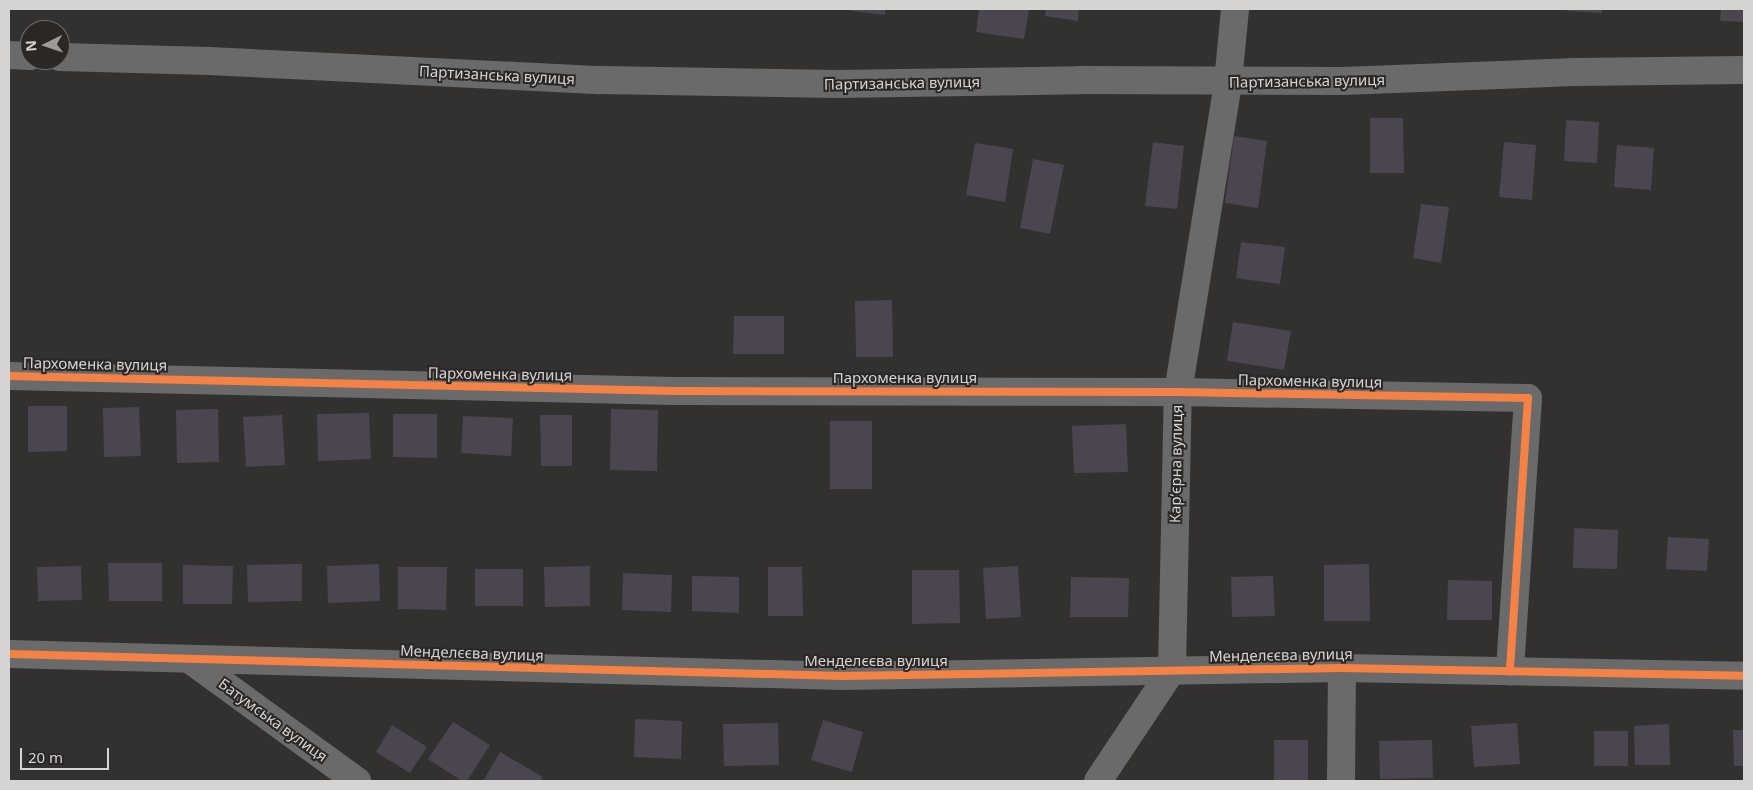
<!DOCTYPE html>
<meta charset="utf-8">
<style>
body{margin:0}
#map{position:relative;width:1753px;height:790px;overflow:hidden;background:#32312f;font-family:"Noto Sans",sans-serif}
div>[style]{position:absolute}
.building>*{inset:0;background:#4b4550}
.street>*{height:28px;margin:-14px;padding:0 14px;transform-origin:14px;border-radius:14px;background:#6a6a6a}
.cycleway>*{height:8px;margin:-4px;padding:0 4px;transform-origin:4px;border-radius:4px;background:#f48246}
span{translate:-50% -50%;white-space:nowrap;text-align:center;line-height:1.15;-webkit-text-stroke:4px #2a2725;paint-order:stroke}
.street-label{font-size:15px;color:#d6d4d3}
.frame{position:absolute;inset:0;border:10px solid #d6d4d3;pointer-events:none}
.north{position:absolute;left:20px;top:20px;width:50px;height:50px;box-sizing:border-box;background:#2a2725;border:1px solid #6f6c6b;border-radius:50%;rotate:266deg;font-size:14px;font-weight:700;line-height:20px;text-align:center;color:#d6d4d3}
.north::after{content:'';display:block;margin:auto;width:18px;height:22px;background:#9d9b9a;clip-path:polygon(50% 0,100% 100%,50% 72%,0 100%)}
.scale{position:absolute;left:20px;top:748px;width:89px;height:22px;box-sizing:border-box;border:2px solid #d6d4d3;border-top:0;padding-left:6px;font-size:15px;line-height:18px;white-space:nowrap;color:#d6d4d3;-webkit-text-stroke:4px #2a2725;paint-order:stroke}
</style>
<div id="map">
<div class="building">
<div style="clip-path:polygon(851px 9px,885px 9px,885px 15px,851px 11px)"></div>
<div style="clip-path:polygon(979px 9px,1029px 9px,1024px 39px,976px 32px)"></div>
<div style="clip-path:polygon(1046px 9px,1079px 9px,1078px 21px,1045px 16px)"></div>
<div style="clip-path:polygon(1567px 9px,1602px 9px,1602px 13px,1567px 11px)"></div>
<div style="clip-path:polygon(1721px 9px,1744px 9px,1744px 22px,1720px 21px)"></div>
<div style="clip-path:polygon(1370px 118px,1403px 118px,1404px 173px,1370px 173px)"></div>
<div style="clip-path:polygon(1566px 120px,1599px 122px,1597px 163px,1564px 161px)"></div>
<div style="clip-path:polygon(1234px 136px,1267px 141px,1258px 208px,1225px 203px)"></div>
<div style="clip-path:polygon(1153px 142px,1184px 146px,1177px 209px,1145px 206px)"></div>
<div style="clip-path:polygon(1504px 142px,1536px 145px,1532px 200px,1499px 197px)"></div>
<div style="clip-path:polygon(975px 143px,1013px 149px,1005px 202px,966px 195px)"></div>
<div style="clip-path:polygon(1617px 145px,1654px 148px,1651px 190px,1614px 187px)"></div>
<div style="clip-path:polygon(1033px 159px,1064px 165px,1050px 234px,1020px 228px)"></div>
<div style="clip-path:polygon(1421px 204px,1449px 207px,1441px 263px,1413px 258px)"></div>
<div style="clip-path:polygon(1241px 242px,1285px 247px,1280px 284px,1236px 278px)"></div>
<div style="clip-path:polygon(892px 300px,893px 357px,856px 357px,855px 301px)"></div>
<div style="clip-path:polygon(734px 316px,784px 316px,784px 354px,733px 354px)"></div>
<div style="clip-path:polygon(1233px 322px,1291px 331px,1284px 370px,1227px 361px)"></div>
<div style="clip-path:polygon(28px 406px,67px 406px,67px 451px,28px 452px)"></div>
<div style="clip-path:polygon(139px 407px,141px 456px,104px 457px,103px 408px)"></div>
<div style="clip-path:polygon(218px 409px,219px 462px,177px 463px,176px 410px)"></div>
<div style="clip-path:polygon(611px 409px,658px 410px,657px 471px,610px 470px)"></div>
<div style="clip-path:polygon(369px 413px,371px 459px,318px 461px,317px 414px)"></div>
<div style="clip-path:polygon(393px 414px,437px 414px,437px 458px,393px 457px)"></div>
<div style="clip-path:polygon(282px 415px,285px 465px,246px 467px,243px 417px)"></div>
<div style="clip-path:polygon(540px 415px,572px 415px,572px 466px,541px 466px)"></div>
<div style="clip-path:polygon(463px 416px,513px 418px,511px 456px,461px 453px)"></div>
<div style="clip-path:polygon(830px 421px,872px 421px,872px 489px,830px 489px)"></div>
<div style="clip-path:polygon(1126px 424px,1128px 472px,1074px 473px,1072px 426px)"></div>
<div style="clip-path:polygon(1574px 528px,1618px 530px,1617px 569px,1573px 568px)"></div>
<div style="clip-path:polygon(1668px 537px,1709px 539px,1707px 571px,1666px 569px)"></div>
<div style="clip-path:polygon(108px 563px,162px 563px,162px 601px,109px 601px)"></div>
<div style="clip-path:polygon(302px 564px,302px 601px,248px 602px,247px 565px)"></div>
<div style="clip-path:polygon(379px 564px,380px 601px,328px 603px,327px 566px)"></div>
<div style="clip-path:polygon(1369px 564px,1370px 621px,1324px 621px,1324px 565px)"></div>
<div style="clip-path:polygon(183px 565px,233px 566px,232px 604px,183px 604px)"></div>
<div style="clip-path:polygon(81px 566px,82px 600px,38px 601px,37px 567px)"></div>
<div style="clip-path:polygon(590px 566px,590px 606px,545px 607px,544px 567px)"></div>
<div style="clip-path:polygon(1018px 566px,1021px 617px,986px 619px,983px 568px)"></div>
<div style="clip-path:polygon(398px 567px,447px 567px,446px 610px,398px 609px)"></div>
<div style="clip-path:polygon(768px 567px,802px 567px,803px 616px,768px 616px)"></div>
<div style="clip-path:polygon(475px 569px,523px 569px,523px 606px,475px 606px)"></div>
<div style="clip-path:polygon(912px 570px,959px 570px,960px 623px,912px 624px)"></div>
<div style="clip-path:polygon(623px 573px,672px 575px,671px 612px,622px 610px)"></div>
<div style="clip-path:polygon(692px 576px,739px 577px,739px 613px,692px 611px)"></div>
<div style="clip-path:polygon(1273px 576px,1275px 616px,1232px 617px,1231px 577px)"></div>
<div style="clip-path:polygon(1071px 577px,1129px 578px,1128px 617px,1070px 617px)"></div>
<div style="clip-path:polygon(1448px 580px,1492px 581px,1492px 620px,1447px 620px)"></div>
<div style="clip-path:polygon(635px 719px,682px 721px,681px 759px,634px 757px)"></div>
<div style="clip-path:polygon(823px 720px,863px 732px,852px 772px,811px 760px)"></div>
<div style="clip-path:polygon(453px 722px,490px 745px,467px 781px,462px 781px,428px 759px)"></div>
<div style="clip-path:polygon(778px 723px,779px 765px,724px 766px,723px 724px)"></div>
<div style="clip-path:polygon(1517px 723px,1520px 764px,1474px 767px,1471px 726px)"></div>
<div style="clip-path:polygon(1669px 724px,1670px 765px,1635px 765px,1634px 726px)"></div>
<div style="clip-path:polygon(392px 725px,427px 747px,410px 773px,376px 752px)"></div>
<div style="clip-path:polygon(1733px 730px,1744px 730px,1744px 766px,1734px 766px)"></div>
<div style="clip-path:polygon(1594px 731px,1628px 731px,1628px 766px,1594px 766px)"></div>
<div style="clip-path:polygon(1274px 740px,1308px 740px,1308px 781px,1274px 781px)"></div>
<div style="clip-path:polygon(1432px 740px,1433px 778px,1380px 779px,1379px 741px)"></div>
<div style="clip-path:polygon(500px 752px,543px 777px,540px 781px,483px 781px)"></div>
</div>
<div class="street">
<div style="left:9px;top:55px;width:21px;rotate:3deg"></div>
<div style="left:60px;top:57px;width:149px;rotate:1.5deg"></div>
<div style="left:209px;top:61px;width:392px;rotate:2.8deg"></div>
<div style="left:601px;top:80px;width:236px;rotate:1deg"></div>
<div style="left:837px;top:84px;width:242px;rotate:-0.9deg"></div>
<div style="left:1079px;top:80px;width:263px;rotate:0.2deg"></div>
<div style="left:1342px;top:81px;width:233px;rotate:-2.2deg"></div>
<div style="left:1575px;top:72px;width:169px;rotate:-0.7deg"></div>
<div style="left:9px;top:376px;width:665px;rotate:1.29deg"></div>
<div style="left:674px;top:391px;width:504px;rotate:0.11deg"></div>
<div style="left:1178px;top:392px;width:350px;rotate:1deg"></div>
<div style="left:1528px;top:398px;width:274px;rotate:93.8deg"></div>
<div style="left:9px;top:654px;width:833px;rotate:1.51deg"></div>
<div style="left:842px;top:676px;width:500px;rotate:-0.92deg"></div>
<div style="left:1342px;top:668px;width:402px;rotate:1.1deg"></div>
<div style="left:189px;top:659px;width:208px;rotate:36deg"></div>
<div style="left:1098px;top:781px;width:133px;rotate:-56.3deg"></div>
<div style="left:1172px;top:670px;width:278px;rotate:-88.8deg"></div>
<div style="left:1178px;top:392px;width:314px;rotate:-80.8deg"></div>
<div style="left:1228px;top:82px;width:73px;rotate:-84.5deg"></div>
<div style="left:1341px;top:781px;width:113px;rotate:-89.5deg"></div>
</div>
<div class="cycleway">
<div style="left:9px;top:376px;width:665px;rotate:1.29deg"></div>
<div style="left:674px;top:391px;width:504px;rotate:0.11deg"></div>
<div style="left:1178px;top:392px;width:350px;rotate:1deg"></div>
<div style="left:1528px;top:398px;width:274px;rotate:93.8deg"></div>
<div style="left:9px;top:654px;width:833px;rotate:1.51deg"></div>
<div style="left:842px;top:676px;width:500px;rotate:-0.92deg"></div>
<div style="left:1342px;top:668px;width:402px;rotate:1.1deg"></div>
</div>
<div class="street-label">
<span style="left:497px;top:75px;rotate:3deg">Партизанська вулиця</span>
<span style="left:1307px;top:81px;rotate:-1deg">Партизанська вулиця</span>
<span style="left:902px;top:83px;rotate:-1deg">Партизанська вулиця</span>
<span style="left:95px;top:364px;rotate:1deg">Пархоменка вулиця</span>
<span style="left:500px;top:374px;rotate:1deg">Пархоменка вулиця</span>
<span style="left:905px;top:378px">Пархоменка вулиця</span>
<span style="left:1310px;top:381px;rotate:1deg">Пархоменка вулиця</span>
<span style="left:1176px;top:464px;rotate:-89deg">Кар’єрна вулиця</span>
<span style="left:472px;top:653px;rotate:2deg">Менделєєва вулиця</span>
<span style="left:1281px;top:655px;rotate:-1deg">Менделєєва вулиця</span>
<span style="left:876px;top:661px">Менделєєва вулиця</span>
<span style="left:273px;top:720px;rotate:36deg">Батумська вулиця</span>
</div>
<div class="frame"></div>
<div class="north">N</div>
<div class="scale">20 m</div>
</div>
